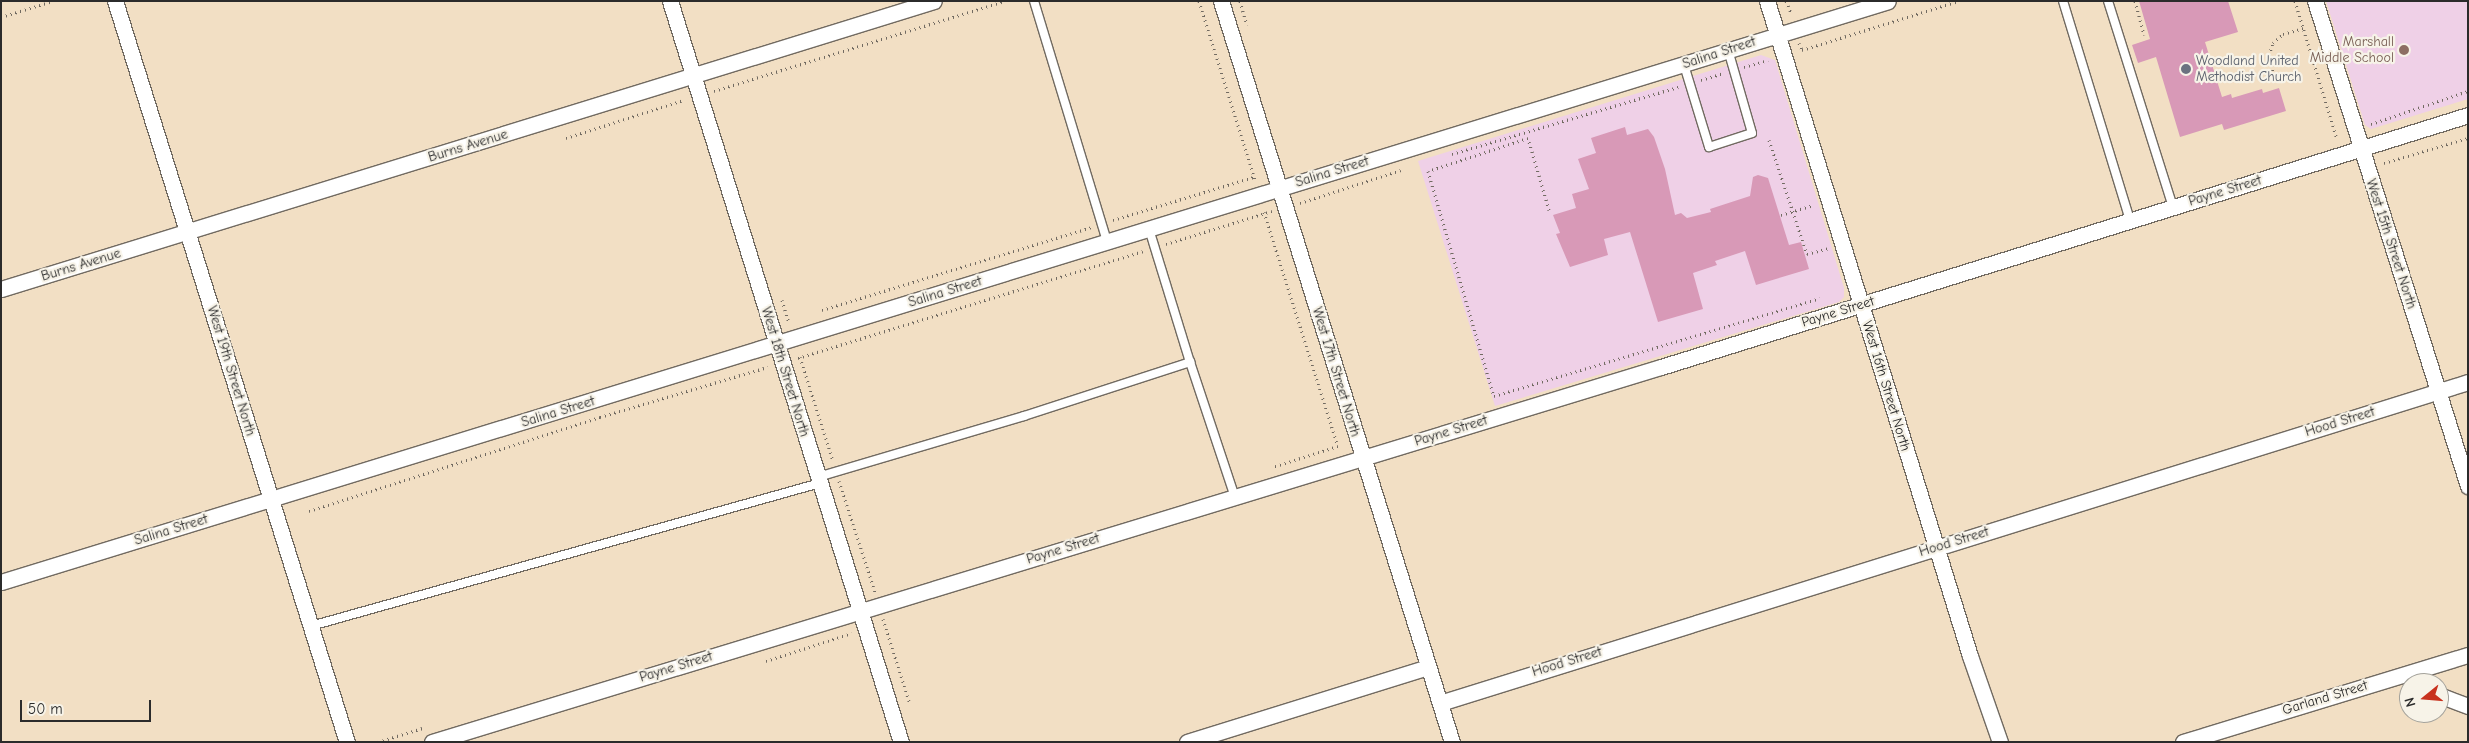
<!DOCTYPE html>
<style>
body{margin:0}
#map{position:relative;width:2469px;height:743px;overflow:hidden;background:#f2dfc4;font-family:"Comic Neue",sans-serif}
div>[style]{position:absolute}
.built>*{inset:0;background:#efd0e7}
.building>*{inset:0;background:#d899b7}
.path>*{height:3px;margin-top:-1.5px;transform-origin:0;background:repeating-linear-gradient(90deg,#716a61 0 1px,transparent 0 5px)}
.roads{filter:drop-shadow(1px 0 #716a61) drop-shadow(-1px 0 #716a61) drop-shadow(0 1px #716a61) drop-shadow(0 -1px #716a61)}
.lane>*{height:8px;margin:-4px;padding:0 4px;transform-origin:4px;border-radius:4px;background:#fff}
.street>*{height:15px;margin:-7.5px;padding:0 7.5px;transform-origin:7.5px;border-radius:7.5px;background:#fff}
.dots>*{width:14px;height:14px;translate:-50% -50%;box-sizing:border-box;border:2px solid #f7f3e8;border-radius:50%}
span{translate:-50% -50%;white-space:nowrap;text-align:center;line-height:1.15;-webkit-text-stroke:4.5px #f7f3e8;paint-order:stroke}
.education-label{font-size:14px;color:#785e54}
.right{translate:-100% -50%;text-align:right}
.street-label{font-size:14px;color:#2b2b2b}
.worship-label{font-size:14px;color:#5b616d}
.left{translate:0 -50%;text-align:left}
.frame{position:absolute;inset:0;border:2px solid #2b2b2b;pointer-events:none}
.north{position:absolute;left:2399px;top:673px;width:50px;height:50px;box-sizing:border-box;background:#f7f3e8;border:1px solid #a5a39c;border-radius:50%;rotate:253deg;font-size:14px;font-weight:700;line-height:20px;text-align:center;color:#2b2b2b}
.north::after{content:'';display:block;margin:auto;width:18px;height:22px;background:#c8321e;clip-path:polygon(50% 0,100% 100%,50% 72%,0 100%)}
.scale{position:absolute;left:20px;top:700px;width:131px;height:22px;box-sizing:border-box;border:2px solid #2b2b2b;border-top:0;padding-left:6px;font-size:15px;line-height:18px;white-space:nowrap;color:#2b2b2b;-webkit-text-stroke:4px #f7f3e8;paint-order:stroke}
</style>
<div id="map">
<div class="built">
<div style="clip-path:polygon(2326px 1px,2468px 1px,2468px 99px,2371px 129px,2365px 125px)"></div>
<div style="clip-path:polygon(1761px 55px,1775px 60px,1844px 288px,1844px 297px,1839px 302px,1495px 406px,1418px 161px)"></div>
</div>
<div class="building">
<div style="clip-path:polygon(2139px 1px,2228px 1px,2238px 32px,2205px 42px,2222px 97px,2231px 94px,2232px 98px,2262px 89px,2263px 93px,2279px 88px,2286px 111px,2224px 130px,2222px 124px,2180px 137px,2156px 57px,2138px 63px,2132px 45px,2150px 39px)"></div>
<div style="clip-path:polygon(1625px 127px,1627px 135px,1648px 129px,1654px 137px,1665px 169px,1675px 215px,1681px 213px,1687px 218px,1711px 212px,1710px 209px,1750px 196px,1753px 177px,1758px 175px,1768px 178px,1789px 245px,1801px 242px,1809px 269px,1756px 285px,1745px 251px,1715px 261px,1717px 265px,1693px 273px,1703px 309px,1658px 322px,1630px 232px,1604px 239px,1608px 255px,1570px 267px,1556px 234px,1560px 233px,1553px 215px,1576px 208px,1572px 194px,1589px 189px,1578px 159px,1596px 153px,1591px 138px)"></div>
</div>
<div class="path">
<div style="left:1199px;top:1px;width:188px;rotate:72.6deg"></div>
<div style="left:1240px;top:1px;width:25px;rotate:74deg"></div>
<div style="left:1786px;top:1px;width:13px;rotate:67deg"></div>
<div style="left:2135px;top:1px;width:35px;rotate:75deg"></div>
<div style="left:2295px;top:1px;width:144px;rotate:73.1deg"></div>
<div style="left:1px;top:17px;width:54px;rotate:-17.1deg"></div>
<div style="left:1799px;top:43px;width:8px;rotate:67deg"></div>
<div style="left:1802px;top:50px;width:164px;rotate:-17.4deg"></div>
<div style="left:1744px;top:67px;width:25px;rotate:-16deg"></div>
<div style="left:1701px;top:80px;width:24px;rotate:-17deg"></div>
<div style="left:2275px;top:80px;width:26px;rotate:-103deg"></div>
<div style="left:2269px;top:55px;width:13px;rotate:-72deg"></div>
<div style="left:2273px;top:43px;width:13px;rotate:-42deg"></div>
<div style="left:2283px;top:34px;width:22px;rotate:-16deg"></div>
<div style="left:714px;top:91px;width:305px;rotate:-17.2deg"></div>
<div style="left:2371px;top:124px;width:102px;rotate:-18.8deg"></div>
<div style="left:566px;top:138px;width:124px;rotate:-17.9deg"></div>
<div style="left:1769px;top:140px;width:120px;rotate:71.6deg"></div>
<div style="left:1807px;top:254px;width:23px;rotate:-15deg"></div>
<div style="left:1452px;top:154px;width:236px;rotate:-16.5deg"></div>
<div style="left:2384px;top:163px;width:88px;rotate:-16.6deg"></div>
<div style="left:1300px;top:203px;width:106px;rotate:-18.1deg"></div>
<div style="left:1549px;top:210px;width:75px;rotate:-106.3deg"></div>
<div style="left:1528px;top:138px;width:105px;rotate:161.7deg"></div>
<div style="left:1428px;top:171px;width:234px;rotate:73.7deg"></div>
<div style="left:1494px;top:396px;width:340px;rotate:-16.7deg"></div>
<div style="left:1264px;top:212px;width:245px;rotate:72.5deg"></div>
<div style="left:1338px;top:446px;width:68px;rotate:162.1deg"></div>
<div style="left:1781px;top:215px;width:34px;rotate:-17deg"></div>
<div style="left:1113px;top:220px;width:147px;rotate:-17deg"></div>
<div style="left:1166px;top:244px;width:111px;rotate:-17.3deg"></div>
<div style="left:782px;top:300px;width:24px;rotate:73deg"></div>
<div style="left:822px;top:310px;width:282px;rotate:-17.1deg"></div>
<div style="left:800px;top:357px;width:109px;rotate:72.4deg"></div>
<div style="left:798px;top:358px;width:361px;rotate:-17.2deg"></div>
<div style="left:839px;top:481px;width:117px;rotate:72deg"></div>
<div style="left:309px;top:511px;width:306px;rotate:-17.9deg"></div>
<div style="left:600px;top:417px;width:175px;rotate:-16.6deg"></div>
<div style="left:883px;top:619px;width:89px;rotate:72.4deg"></div>
<div style="left:766px;top:661px;width:90px;rotate:-18deg"></div>
<div style="left:378px;top:742px;width:47px;rotate:-17.3deg"></div>
</div>
<div class="roads">
<div class="lane">
<div style="left:1034px;top:1px;width:251px;rotate:73.1deg"></div>
<div style="left:2063px;top:1px;width:229px;rotate:73deg"></div>
<div style="left:2108px;top:1px;width:216px;rotate:72.5deg"></div>
<div style="left:1684px;top:65px;width:86px;rotate:73deg"></div>
<div style="left:1709px;top:147px;width:45px;rotate:-18deg"></div>
<div style="left:1752px;top:133px;width:86px;rotate:-106.1deg"></div>
<div style="left:1149px;top:229px;width:139px;rotate:72.9deg"></div>
<div style="left:818px;top:477px;width:215px;rotate:-16.5deg"></div>
<div style="left:1024px;top:416px;width:175px;rotate:-18deg"></div>
<div style="left:1190px;top:362px;width:142px;rotate:71.6deg"></div>
<div style="left:311px;top:626px;width:529px;rotate:-15.69deg"></div>
</div>
<div class="street">
<div style="left:115px;top:1px;width:776px;rotate:72.62deg"></div>
<div style="left:670px;top:1px;width:776px;rotate:72.69deg"></div>
<div style="left:1221px;top:1px;width:776px;rotate:72.69deg"></div>
<div style="left:1767px;top:1px;width:686px;rotate:72.78deg"></div>
<div style="left:1970px;top:656px;width:91px;rotate:70.8deg"></div>
<div style="left:2315px;top:1px;width:509px;rotate:72.49deg"></div>
<div style="left:1px;top:289px;width:976px;rotate:-17.15deg"></div>
<div style="left:1px;top:582px;width:1974px;rotate:-17.11deg"></div>
<div style="left:2439px;top:695px;width:31px;rotate:21deg"></div>
<div style="left:1440px;top:703px;width:1077px;rotate:-17.34deg"></div>
<div style="left:432px;top:742px;width:1285px;rotate:-16.97deg"></div>
<div style="left:1661px;top:367px;width:845px;rotate:-17.34deg"></div>
<div style="left:1187px;top:742px;width:252px;rotate:-17.3deg"></div>
<div style="left:2183px;top:742px;width:298px;rotate:-17deg"></div>
</div>
</div>
<div class="dots">
<div style="left:2404px;top:50px;background:#8d6e63"></div>
<div style="left:2186px;top:69px;background:#6b7280"></div>
</div>
<div class="education-label">
<span class="right" style="left:2394px;top:50px">Marshall<br>Middle School</span>
</div>
<div class="street-label">
<span style="left:1719px;top:53px;rotate:-18deg">Salina Street</span>
<span style="left:468px;top:146px;rotate:-17deg">Burns Avenue</span>
<span style="left:1332px;top:172px;rotate:-17deg">Salina Street</span>
<span style="left:2225px;top:191px;rotate:-17deg">Payne Street</span>
<span style="left:2391px;top:244px;rotate:72deg">West 15th Street North</span>
<span style="left:81px;top:265px;rotate:-17deg">Burns Avenue</span>
<span style="left:945px;top:292px;rotate:-17deg">Salina Street</span>
<span style="left:1838px;top:312px;rotate:-17deg">Payne Street</span>
<span style="left:231px;top:371px;rotate:73deg">West 19th Street North</span>
<span style="left:785px;top:372px;rotate:73deg">West 18th Street North</span>
<span style="left:1336px;top:372px;rotate:73deg">West 17th Street North</span>
<span style="left:1886px;top:386px;rotate:73deg">West 16th Street North</span>
<span style="left:558px;top:412px;rotate:-17deg">Salina Street</span>
<span style="left:2340px;top:422px;rotate:-17deg">Hood Street</span>
<span style="left:1451px;top:431px;rotate:-17deg">Payne Street</span>
<span style="left:171px;top:530px;rotate:-17deg">Salina Street</span>
<span style="left:1954px;top:542px;rotate:-17deg">Hood Street</span>
<span style="left:1063px;top:549px;rotate:-17deg">Payne Street</span>
<span style="left:1567px;top:662px;rotate:-17deg">Hood Street</span>
<span style="left:676px;top:667px;rotate:-17deg">Payne Street</span>
<span style="left:2325px;top:698px;rotate:-17deg">Garland Street</span>
</div>
<div class="worship-label">
<span class="left" style="left:2196px;top:69px">Woodland United<br>Methodist Church</span>
</div>
<div class="frame"></div>
<div class="north">N</div>
<div class="scale">50 m</div>
</div>
